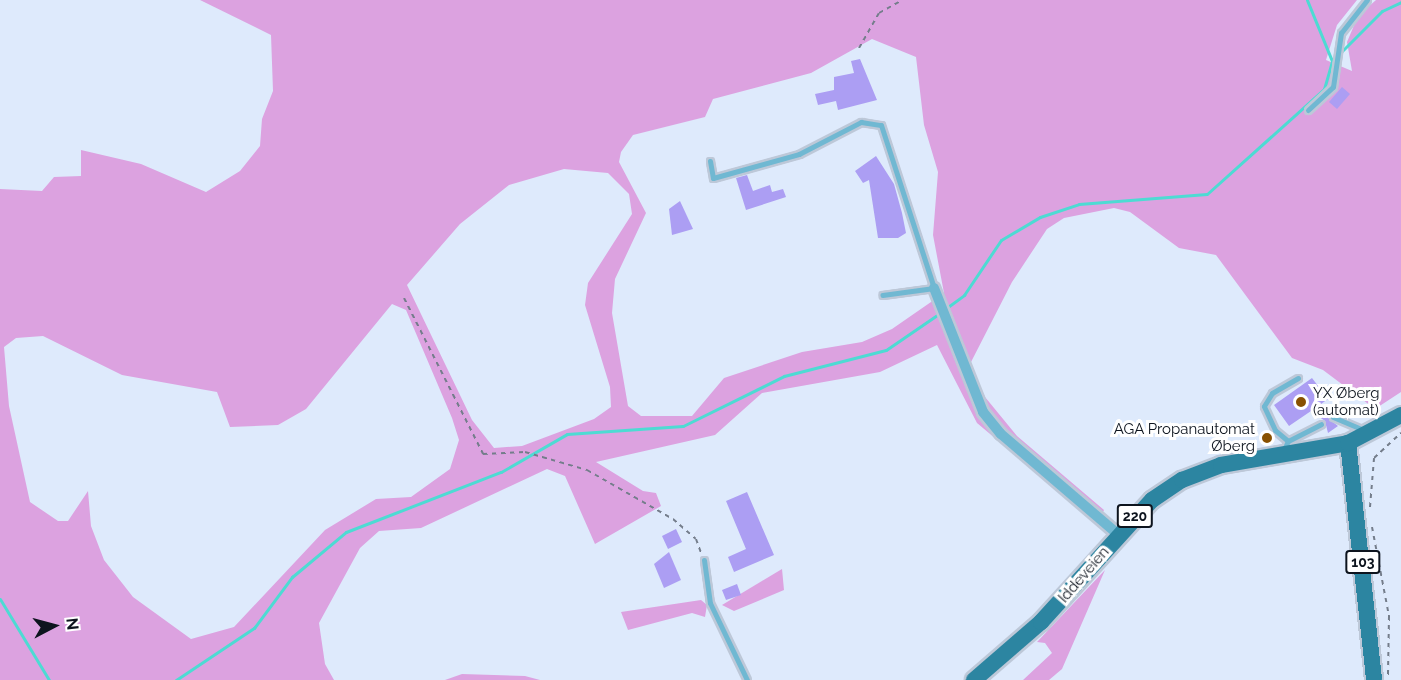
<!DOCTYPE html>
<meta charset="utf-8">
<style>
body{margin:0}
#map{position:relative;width:1401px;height:680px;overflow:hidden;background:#deeafc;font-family:Raleway,sans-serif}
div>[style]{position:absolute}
.green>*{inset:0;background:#dca2e0}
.stream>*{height:3px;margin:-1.5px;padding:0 1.5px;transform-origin:1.5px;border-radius:1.5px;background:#4ddbd3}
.building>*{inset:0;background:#ac9ef3}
.path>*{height:2px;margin-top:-1px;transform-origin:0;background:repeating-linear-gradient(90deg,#747d8b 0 4.5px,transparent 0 9px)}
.roads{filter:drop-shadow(2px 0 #bdc8d8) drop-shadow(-2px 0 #bdc8d8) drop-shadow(0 2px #bdc8d8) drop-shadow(0 -2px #bdc8d8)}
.lane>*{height:5px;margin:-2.5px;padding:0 2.5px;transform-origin:2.5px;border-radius:2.5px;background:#70b8d2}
.street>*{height:10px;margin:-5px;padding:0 5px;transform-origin:5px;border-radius:5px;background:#70b8d2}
.primary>*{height:16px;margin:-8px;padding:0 8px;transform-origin:8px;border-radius:8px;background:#2c85a1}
.dots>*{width:16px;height:16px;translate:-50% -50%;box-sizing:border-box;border:3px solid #fff;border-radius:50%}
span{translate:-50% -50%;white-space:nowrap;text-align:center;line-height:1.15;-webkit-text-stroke:6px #fff;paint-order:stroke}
.shield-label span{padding:2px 4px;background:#fff;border:2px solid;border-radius:4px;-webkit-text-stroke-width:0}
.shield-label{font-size:14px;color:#0d141e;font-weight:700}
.poi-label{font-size:15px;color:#0d141e}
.left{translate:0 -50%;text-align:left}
.right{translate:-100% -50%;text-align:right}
.street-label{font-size:15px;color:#0d141e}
.north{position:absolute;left:24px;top:596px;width:60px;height:60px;-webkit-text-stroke:4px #fff;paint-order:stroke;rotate:84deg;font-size:16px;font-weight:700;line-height:24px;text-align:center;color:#0d141e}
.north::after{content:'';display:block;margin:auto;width:21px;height:27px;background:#0d141e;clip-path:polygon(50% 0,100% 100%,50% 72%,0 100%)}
</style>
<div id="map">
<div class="green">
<div style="clip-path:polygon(evenodd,200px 0,1357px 0,1337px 25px,1326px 60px,1352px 71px,1347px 42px,1358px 16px,1376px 0,1401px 0,1401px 392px,1375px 409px,1323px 370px,1292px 358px,1216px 255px,1179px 248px,1130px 212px,1114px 208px,1064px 218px,1047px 229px,1012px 282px,970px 364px,985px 397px,1017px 436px,1104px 510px,1097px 524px,977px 423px,937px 345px,880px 372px,762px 393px,715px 435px,596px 462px,643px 491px,656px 493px,661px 506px,595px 544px,565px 476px,547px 469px,421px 528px,379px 531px,360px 548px,319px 623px,325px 664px,334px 680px,0 680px,0 189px,42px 191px,54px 177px,81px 176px,81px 150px,141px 164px,206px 192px,240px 171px,260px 146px,262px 119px,273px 91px,271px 35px,200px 0,872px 39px,916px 57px,924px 125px,938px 172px,933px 235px,944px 293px,892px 329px,862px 342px,802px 352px,724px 378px,692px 416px,641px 416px,628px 406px,612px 313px,615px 279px,646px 213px,619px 162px,621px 152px,633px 135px,705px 117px,713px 99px,811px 73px,872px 39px,200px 0,564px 169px,608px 173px,629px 194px,632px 214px,588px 283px,585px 305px,610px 387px,611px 407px,594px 419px,522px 446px,494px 448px,472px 420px,407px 285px,460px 224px,509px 185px,564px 169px,200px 0,392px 304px,406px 310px,452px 418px,459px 440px,450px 469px,411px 497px,376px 499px,325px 530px,234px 627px,191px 639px,133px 597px,104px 560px,91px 526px,88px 491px,68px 521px,58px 521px,30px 502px,9px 406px,4px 347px,16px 338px,43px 336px,122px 375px,217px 392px,230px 427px,278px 425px,306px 409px,392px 304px)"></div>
<div style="clip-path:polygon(782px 569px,784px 590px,734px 611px,722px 605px)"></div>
<div style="clip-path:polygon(1105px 570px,1062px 669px,1049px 680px,1023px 680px,1052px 653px,1045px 643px,1037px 642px)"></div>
<div style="clip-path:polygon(701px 600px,707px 605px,705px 617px,692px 613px,628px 630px,621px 612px)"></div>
<div style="clip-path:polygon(462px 674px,525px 676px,540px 680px,445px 680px)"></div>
</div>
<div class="stream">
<div style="left:1307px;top:0;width:66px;rotate:67.7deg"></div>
<div style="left:945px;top:309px;width:24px;rotate:-36deg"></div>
<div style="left:964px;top:295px;width:66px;rotate:-56.1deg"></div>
<div style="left:1001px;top:240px;width:45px;rotate:-30.5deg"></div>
<div style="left:1040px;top:217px;width:41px;rotate:-18.4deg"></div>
<div style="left:1079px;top:204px;width:128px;rotate:-4.5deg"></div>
<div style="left:1207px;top:194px;width:157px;rotate:-41.9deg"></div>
<div style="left:1324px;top:89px;width:29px;rotate:-74deg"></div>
<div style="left:1332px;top:61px;width:71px;rotate:-45deg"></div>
<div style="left:1382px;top:11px;width:21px;rotate:-25deg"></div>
<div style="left:0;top:599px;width:95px;rotate:58.8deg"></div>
<div style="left:176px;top:680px;width:94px;rotate:-33.7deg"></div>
<div style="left:254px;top:628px;width:64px;rotate:-53.3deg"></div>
<div style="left:292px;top:577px;width:70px;rotate:-39.8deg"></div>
<div style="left:346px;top:532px;width:166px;rotate:-21.2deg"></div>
<div style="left:501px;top:472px;width:76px;rotate:-29.9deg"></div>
<div style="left:567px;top:434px;width:116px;rotate:-3.9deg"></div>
<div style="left:683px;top:426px;width:113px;rotate:-26.3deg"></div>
<div style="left:784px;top:376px;width:105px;rotate:-14.3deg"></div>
<div style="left:886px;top:350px;width:65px;rotate:-34.4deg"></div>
</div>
<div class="building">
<div style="clip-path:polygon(860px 59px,877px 100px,838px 110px,836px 101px,818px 105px,815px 94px,834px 90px,834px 77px,854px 73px,851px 61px)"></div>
<div style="clip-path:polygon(1342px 87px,1350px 94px,1337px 109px,1329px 102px)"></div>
<div style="clip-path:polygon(876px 156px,894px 184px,902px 213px,906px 233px,898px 238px,878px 238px,869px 180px,863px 183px,855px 171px)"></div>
<div style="clip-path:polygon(747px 175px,753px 191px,770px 185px,772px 192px,783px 189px,786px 197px,746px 210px,736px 178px)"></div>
<div style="clip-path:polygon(680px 201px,693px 229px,672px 235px,669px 209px)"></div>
<div style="clip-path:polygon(1312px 378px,1328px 399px,1321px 404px,1329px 419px,1338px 426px,1328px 433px,1325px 421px,1311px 411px,1289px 426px,1274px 405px)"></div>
<div style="clip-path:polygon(747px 492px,774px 555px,734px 572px,728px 557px,746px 549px,726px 501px)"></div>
<div style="clip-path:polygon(676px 529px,682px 542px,668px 549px,662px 536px)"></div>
<div style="clip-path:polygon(669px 552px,681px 580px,664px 588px,654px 564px)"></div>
<div style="clip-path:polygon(737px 584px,741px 595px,726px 600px,722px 590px)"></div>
</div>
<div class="path">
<div style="left:859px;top:48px;width:40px;rotate:-60.3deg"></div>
<div style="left:879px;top:13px;width:26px;rotate:-29deg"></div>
<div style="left:404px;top:298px;width:175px;rotate:63.1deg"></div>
<div style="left:483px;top:454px;width:42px;rotate:-2.7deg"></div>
<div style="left:525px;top:452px;width:65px;rotate:16.2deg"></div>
<div style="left:587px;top:470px;width:99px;rotate:29.7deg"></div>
<div style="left:673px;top:519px;width:30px;rotate:41deg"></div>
<div style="left:696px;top:539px;width:15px;rotate:70deg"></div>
<div style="left:1370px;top:507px;width:49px;rotate:-85.3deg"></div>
<div style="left:1374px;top:458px;width:37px;rotate:-43deg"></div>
<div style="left:1372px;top:527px;width:91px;rotate:79.2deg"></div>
<div style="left:1389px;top:616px;width:60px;rotate:91deg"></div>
</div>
<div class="roads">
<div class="lane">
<div style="left:1308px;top:110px;width:34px;rotate:-43deg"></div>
<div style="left:1333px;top:87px;width:55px;rotate:-81.6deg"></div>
<div style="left:1341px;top:33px;width:42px;rotate:-51.8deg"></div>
<div style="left:710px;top:161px;width:17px;rotate:80deg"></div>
<div style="left:713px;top:178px;width:89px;rotate:-15.6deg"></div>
<div style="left:799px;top:154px;width:70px;rotate:-27.3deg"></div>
<div style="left:861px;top:122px;width:20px;rotate:9deg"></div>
<div style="left:881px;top:125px;width:171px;rotate:72deg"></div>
<div style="left:934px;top:288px;width:52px;rotate:172.3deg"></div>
<div style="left:1333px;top:417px;width:34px;rotate:23deg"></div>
<div style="left:1288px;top:441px;width:17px;rotate:-140deg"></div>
<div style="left:1275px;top:430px;width:26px;rotate:-115deg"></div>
<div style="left:1264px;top:406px;width:15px;rotate:-58deg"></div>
<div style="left:1272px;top:393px;width:30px;rotate:-30deg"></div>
<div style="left:1283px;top:452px;width:12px;rotate:-66deg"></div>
<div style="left:1288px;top:441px;width:37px;rotate:-27deg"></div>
<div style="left:704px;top:560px;width:43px;rotate:82.1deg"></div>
<div style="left:710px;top:603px;width:85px;rotate:64.3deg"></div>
</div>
<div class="street">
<div style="left:934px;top:288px;width:133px;rotate:68.4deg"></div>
<div style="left:983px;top:412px;width:28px;rotate:51deg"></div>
<div style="left:1001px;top:434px;width:155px;rotate:40.6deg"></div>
</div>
<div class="primary">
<div style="left:1348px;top:443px;width:238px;rotate:83.7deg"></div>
<div style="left:974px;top:680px;width:89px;rotate:-40.9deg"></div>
<div style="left:1041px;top:622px;width:165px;rotate:-47.7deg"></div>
<div style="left:1152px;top:500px;width:36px;rotate:-34deg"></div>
<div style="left:1182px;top:480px;width:42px;rotate:-21deg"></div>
<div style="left:1221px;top:465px;width:129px;rotate:-9.8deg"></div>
<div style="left:1348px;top:443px;width:60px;rotate:-27.8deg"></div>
</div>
</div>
<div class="dots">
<div style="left:1301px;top:402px;background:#885001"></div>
<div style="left:1267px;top:438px;background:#885001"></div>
</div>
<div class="shield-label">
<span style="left:1135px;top:516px">220</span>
<span style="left:1363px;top:562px">103</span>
</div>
<div class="poi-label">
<span class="left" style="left:1313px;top:402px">YX Øberg<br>(automat)</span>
<span class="right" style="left:1255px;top:438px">AGA Propanautomat<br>Øberg</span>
</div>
<div class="street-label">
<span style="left:1084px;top:575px;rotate:-49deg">Iddeveien</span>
</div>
<div class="north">N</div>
</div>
